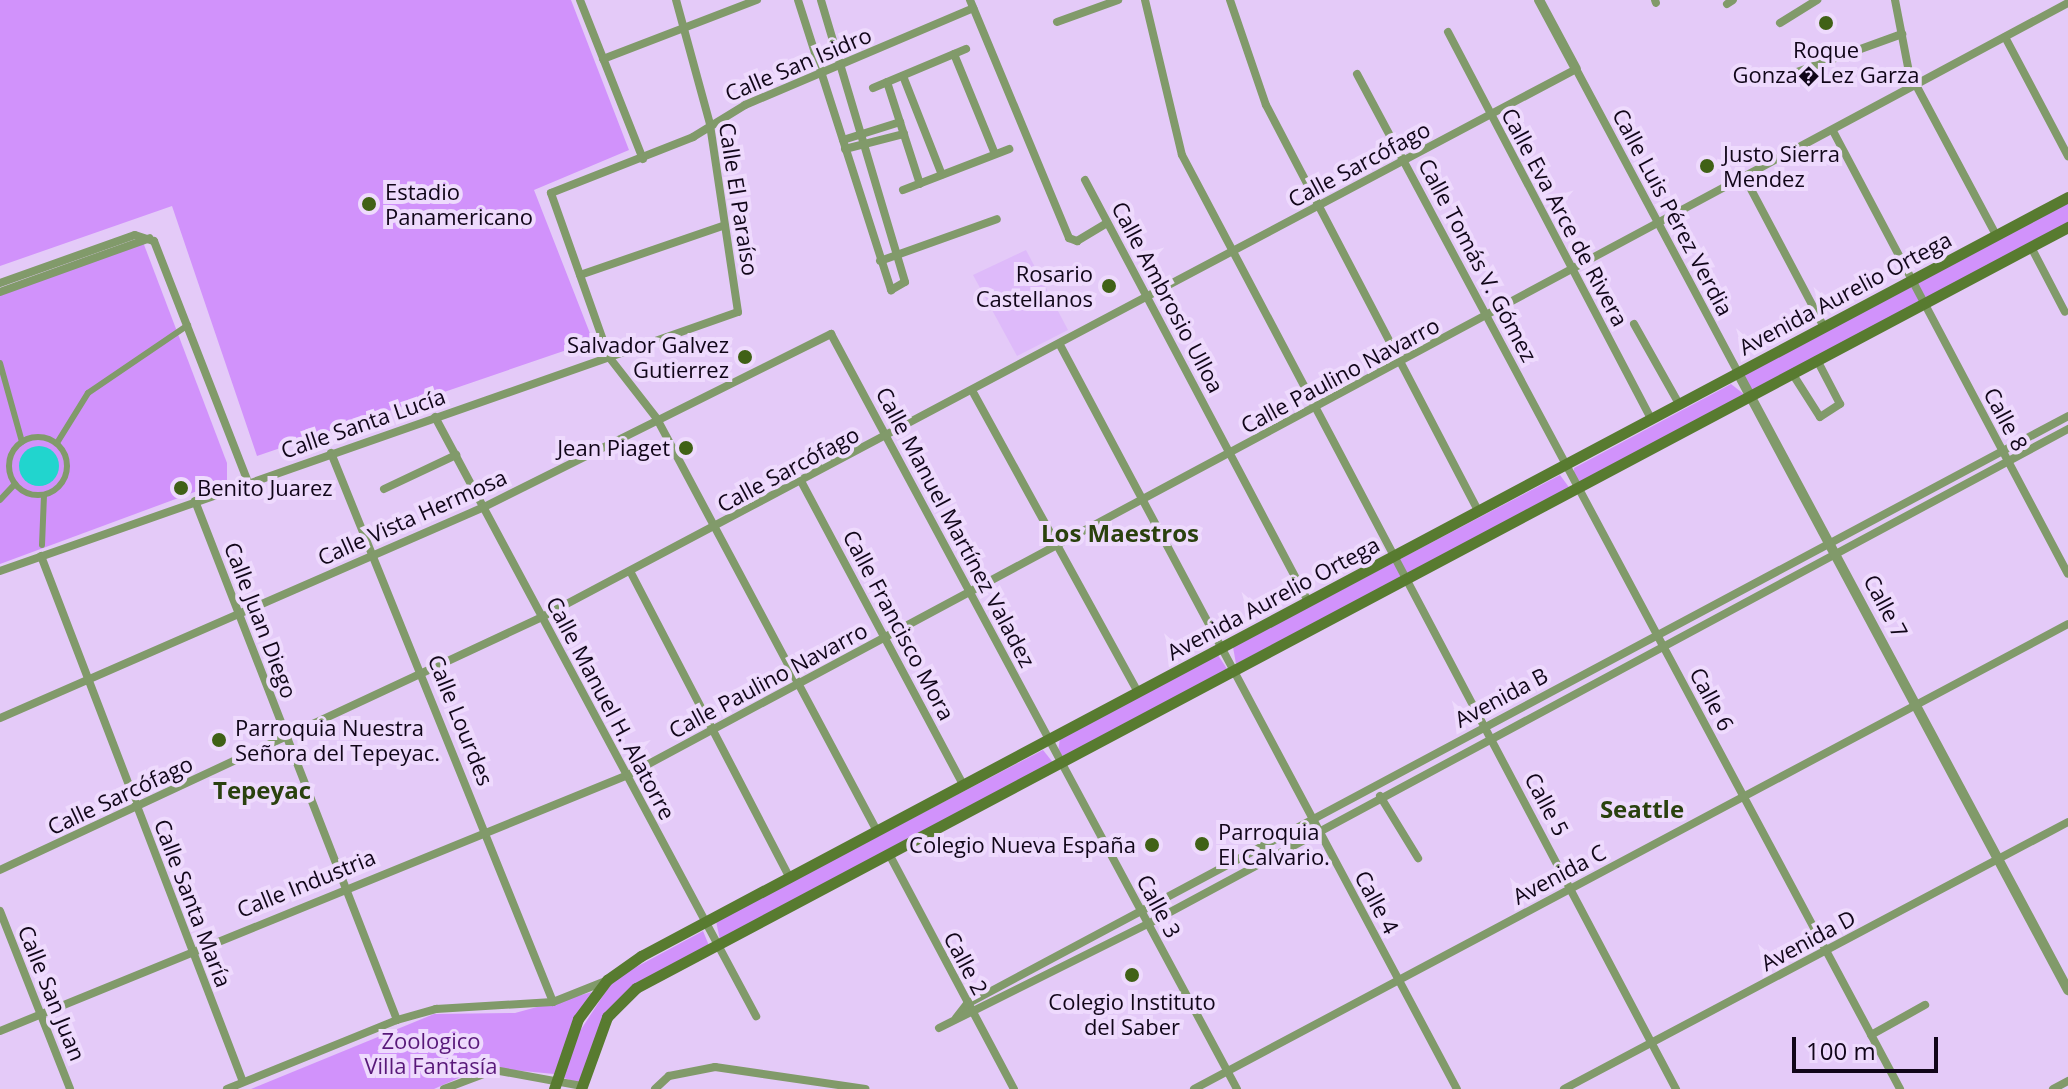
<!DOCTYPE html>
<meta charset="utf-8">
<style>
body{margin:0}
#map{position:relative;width:2068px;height:1089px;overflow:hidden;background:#e4caf8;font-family:"Open Sans",sans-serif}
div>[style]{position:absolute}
.built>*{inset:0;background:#debafa}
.green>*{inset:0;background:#d192fb}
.water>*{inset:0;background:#21d5ce}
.round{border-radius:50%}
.pedestrian>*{height:6px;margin:-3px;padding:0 3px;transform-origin:3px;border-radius:3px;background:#819a6a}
.pedestrian>.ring{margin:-3px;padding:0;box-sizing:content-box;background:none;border:6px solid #819a6a;border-radius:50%}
.minor>*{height:8px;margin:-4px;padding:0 4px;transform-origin:4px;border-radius:4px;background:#819a6a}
.tertiary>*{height:10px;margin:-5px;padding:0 5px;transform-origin:5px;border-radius:5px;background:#819a6a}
.secondary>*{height:11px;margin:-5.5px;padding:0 5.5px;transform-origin:5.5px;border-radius:5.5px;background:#587b30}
.dots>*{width:22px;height:22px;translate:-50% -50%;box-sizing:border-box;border:4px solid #eedafd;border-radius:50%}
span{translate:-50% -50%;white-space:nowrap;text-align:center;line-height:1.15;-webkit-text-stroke:8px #eedafd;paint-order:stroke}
.poi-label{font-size:22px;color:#110619}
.left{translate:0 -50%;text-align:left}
.right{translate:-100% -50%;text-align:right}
.street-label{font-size:22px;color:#110619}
.park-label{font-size:22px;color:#581879}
.neighbourhood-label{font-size:24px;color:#2a410e;font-weight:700}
.scale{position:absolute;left:1792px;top:1037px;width:146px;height:36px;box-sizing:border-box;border:4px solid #110619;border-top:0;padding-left:10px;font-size:24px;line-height:28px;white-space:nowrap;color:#110619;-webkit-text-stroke:6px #eedafd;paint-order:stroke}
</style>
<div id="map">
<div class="built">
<div style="clip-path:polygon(1026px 250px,1068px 330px,1017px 356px,973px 275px)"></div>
</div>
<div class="green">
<div style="clip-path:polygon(0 0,571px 0,629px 150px,534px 190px,593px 341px,257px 456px,172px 206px,0 266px)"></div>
<div style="clip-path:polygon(2068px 199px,2068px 226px,1751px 394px,1742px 382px,1747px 372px)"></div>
<div style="clip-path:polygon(143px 242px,227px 463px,227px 480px,0 564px,0 294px)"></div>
<div style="clip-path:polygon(1731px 384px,1745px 395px,1583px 484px,1574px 477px,1574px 468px)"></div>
<div style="clip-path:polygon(1560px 475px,1571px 490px,1236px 664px,1233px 647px)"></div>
<div style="clip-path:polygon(1218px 655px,1229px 672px,1063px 760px,1058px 752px,1060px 738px)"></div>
<div style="clip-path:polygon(1043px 750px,1055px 765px,720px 940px,716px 921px)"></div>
<div style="clip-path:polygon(703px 931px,710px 948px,611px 1010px,582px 1084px,564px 1078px,576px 1037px,614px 979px)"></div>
<div style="clip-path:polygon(592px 992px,554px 1074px,483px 1067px,434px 1089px,251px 1089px,434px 1014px,515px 1013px)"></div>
</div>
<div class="water">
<div class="round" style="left:19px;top:446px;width:40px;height:40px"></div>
</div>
<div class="pedestrian">
<div style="left:0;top:363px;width:82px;rotate:74.4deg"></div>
<div class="ring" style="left:9px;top:437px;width:52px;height:52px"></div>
<div style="left:57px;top:443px;width:59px;rotate:-58.2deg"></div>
<div style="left:88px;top:393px;width:121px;rotate:-34.2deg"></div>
<div style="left:0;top:500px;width:22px;rotate:-47deg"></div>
<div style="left:42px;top:545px;width:50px;rotate:-87.7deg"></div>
</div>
<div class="minor">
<div style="left:580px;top:0;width:171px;rotate:68.4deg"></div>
<div style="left:798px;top:0;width:305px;rotate:72.2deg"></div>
<div style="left:891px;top:290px;width:16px;rotate:-30deg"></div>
<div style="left:905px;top:282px;width:294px;rotate:-106.6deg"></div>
<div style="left:970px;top:0;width:258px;rotate:67.4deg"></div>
<div style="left:1069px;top:238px;width:9px;rotate:21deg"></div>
<div style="left:1077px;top:241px;width:35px;rotate:-31deg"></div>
<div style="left:1145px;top:0;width:159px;rotate:76.6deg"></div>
<div style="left:1182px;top:155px;width:1057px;rotate:62.13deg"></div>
<div style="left:1230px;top:0;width:111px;rotate:71.1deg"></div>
<div style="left:1266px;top:105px;width:458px;rotate:62.4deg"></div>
<div style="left:1655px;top:0;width:3px;rotate:72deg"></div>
<div style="left:1895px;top:0;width:73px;rotate:79deg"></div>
<div style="left:1909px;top:72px;width:185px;rotate:61.9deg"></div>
<div style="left:1727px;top:4px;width:7px;rotate:-34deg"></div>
<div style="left:1057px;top:22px;width:65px;rotate:-19.8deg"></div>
<div style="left:1780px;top:23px;width:44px;rotate:-31.9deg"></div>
<div style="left:1448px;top:32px;width:437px;rotate:62.3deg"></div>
<div style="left:2005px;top:37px;width:135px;rotate:62.1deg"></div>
<div style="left:954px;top:54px;width:108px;rotate:67.7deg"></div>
<div style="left:603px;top:59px;width:165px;rotate:-21deg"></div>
<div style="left:1797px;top:72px;width:112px;rotate:-19.9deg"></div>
<div style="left:1357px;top:74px;width:1151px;rotate:61.85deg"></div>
<div style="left:903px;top:76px;width:106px;rotate:68.5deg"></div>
<div style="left:887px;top:82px;width:107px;rotate:72.1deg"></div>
<div style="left:873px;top:88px;width:101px;rotate:-22.8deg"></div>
<div style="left:1833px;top:131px;width:501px;rotate:62.06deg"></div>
<div style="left:843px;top:140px;width:60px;rotate:-17.5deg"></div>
<div style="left:845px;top:149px;width:61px;rotate:-14.3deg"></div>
<div style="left:1745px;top:178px;width:169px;rotate:62.1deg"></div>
<div style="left:1085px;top:180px;width:476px;rotate:62.1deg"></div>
<div style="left:903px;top:190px;width:114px;rotate:-21.1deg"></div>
<div style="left:2031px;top:247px;width:73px;rotate:62.4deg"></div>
<div style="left:880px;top:261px;width:124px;rotate:-19.7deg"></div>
<div style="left:580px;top:275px;width:153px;rotate:-19deg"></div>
<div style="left:0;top:283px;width:143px;rotate:-19.6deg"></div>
<div style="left:135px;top:235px;width:20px;rotate:18deg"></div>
<div style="left:154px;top:241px;width:259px;rotate:68.7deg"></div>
<div style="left:0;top:292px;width:159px;rotate:-19.8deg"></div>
<div style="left:1634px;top:324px;width:92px;rotate:60.6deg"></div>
<div style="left:1060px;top:345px;width:843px;rotate:61.92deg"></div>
<div style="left:1792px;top:373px;width:52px;rotate:57.5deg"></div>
<div style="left:1820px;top:417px;width:24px;rotate:-33deg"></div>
<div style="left:1840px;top:404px;width:50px;rotate:-117.6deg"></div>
<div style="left:974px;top:394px;width:340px;rotate:61.2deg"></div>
<div style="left:435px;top:417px;width:680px;rotate:61.81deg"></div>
<div style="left:331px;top:453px;width:592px;rotate:67.98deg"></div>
<div style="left:802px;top:483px;width:342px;rotate:61.9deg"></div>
<div style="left:384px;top:489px;width:80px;rotate:-25.3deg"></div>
<div style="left:195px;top:501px;width:557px;rotate:68.73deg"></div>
<div style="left:41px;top:556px;width:563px;rotate:68.99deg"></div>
<div style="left:0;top:571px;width:782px;rotate:-19.34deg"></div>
<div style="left:738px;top:312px;width:190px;rotate:-98.5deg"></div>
<div style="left:710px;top:124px;width:129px;rotate:-105.3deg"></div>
<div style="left:630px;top:571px;width:345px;rotate:62.5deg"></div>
<div style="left:0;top:718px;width:528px;rotate:-23.55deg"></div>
<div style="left:484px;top:507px;width:388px;rotate:-26.5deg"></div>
<div style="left:831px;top:334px;width:857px;rotate:61.73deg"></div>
<div style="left:1380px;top:796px;width:73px;rotate:58.5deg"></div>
<div style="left:877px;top:831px;width:466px;rotate:-118.1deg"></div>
<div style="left:658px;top:420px;width:80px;rotate:-127.9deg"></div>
<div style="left:609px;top:357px;width:174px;rotate:-109.5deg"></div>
<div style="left:551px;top:193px;width:153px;rotate:-21.5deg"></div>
<div style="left:693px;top:137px;width:61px;rotate:-31.6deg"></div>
<div style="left:745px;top:105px;width:248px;rotate:-23deg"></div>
<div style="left:889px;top:854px;width:266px;rotate:62deg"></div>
<div style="left:0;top:870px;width:598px;rotate:-25.02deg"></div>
<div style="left:542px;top:617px;width:1170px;rotate:-27.92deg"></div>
<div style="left:1576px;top:69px;width:344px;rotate:61.9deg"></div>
<div style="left:0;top:911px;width:191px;rotate:68.5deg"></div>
<div style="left:956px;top:1018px;width:18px;rotate:-52deg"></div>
<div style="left:967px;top:1004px;width:1248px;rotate:-28.1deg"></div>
<div style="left:939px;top:1028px;width:233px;rotate:-26.5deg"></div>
<div style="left:1148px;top:924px;width:1045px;rotate:-28.28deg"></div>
<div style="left:0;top:1031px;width:678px;rotate:-22.18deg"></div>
<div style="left:628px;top:775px;width:1634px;rotate:-28.2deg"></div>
<div style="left:1871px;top:1035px;width:62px;rotate:-29.1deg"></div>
<div style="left:227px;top:1089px;width:183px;rotate:-22.1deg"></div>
<div style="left:397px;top:1020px;width:41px;rotate:-15.8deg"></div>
<div style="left:436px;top:1009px;width:117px;rotate:-3.4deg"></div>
<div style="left:553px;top:1002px;width:54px;rotate:-21.8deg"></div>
<div style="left:444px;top:1089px;width:53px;rotate:-20.8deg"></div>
<div style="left:494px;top:1070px;width:89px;rotate:10.3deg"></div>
<div style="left:655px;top:1089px;width:19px;rotate:-43deg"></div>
<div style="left:669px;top:1076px;width:47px;rotate:-11.1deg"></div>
<div style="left:715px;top:1067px;width:152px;rotate:8.3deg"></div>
<div style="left:1194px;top:1089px;width:990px;rotate:-28.01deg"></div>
<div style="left:1564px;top:1089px;width:570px;rotate:-27.91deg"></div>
<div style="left:2053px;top:1089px;width:17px;rotate:-28deg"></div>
</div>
<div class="tertiary">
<div style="left:1539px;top:0;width:78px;rotate:61.8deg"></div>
<div style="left:1738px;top:373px;width:700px;rotate:61.86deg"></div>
</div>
<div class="secondary">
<div style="left:554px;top:1089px;width:74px;rotate:-71.1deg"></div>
<div style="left:578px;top:1019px;width:49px;rotate:-53.4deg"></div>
<div style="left:607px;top:980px;width:42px;rotate:-35.2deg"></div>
<div style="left:641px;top:956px;width:1616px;rotate:-28.01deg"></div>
<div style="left:581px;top:1089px;width:77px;rotate:-70.1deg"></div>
<div style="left:607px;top:1017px;width:41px;rotate:-45deg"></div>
<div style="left:636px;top:988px;width:1622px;rotate:-27.99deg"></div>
</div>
<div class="dots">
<div style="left:1826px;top:23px;background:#406116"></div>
<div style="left:1707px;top:166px;background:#406116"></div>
<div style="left:369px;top:204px;background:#406116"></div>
<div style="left:1109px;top:286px;background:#406116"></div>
<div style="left:745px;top:357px;background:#406116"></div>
<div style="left:686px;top:448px;background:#406116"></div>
<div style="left:181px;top:488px;background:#406116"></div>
<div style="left:219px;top:740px;background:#406116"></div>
<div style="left:1202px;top:844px;background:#406116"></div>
<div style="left:1152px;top:845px;background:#406116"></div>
<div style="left:1132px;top:975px;background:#406116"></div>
</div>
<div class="poi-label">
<span style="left:1826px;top:62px">Roque<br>Gonza�Lez Garza</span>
<span class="left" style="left:1723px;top:166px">Justo Sierra<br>Mendez</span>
<span class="left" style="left:385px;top:204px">Estadio<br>Panamericano</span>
<span class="right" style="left:1093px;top:286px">Rosario<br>Castellanos</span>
<span class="right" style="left:729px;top:357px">Salvador Galvez<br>Gutierrez</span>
<span class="right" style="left:670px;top:448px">Jean Piaget</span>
<span class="left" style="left:197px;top:488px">Benito Juarez</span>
<span class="left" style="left:235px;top:740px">Parroquia Nuestra<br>Señora del Tepeyac.</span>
<span class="left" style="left:1218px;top:844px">Parroquia<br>El Calvario.</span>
<span class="right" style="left:1136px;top:845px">Colegio Nueva España</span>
<span style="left:1132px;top:1014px">Colegio Instituto<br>del Saber</span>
</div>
<div class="street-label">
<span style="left:798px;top:64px;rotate:-23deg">Calle San Isidro</span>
<span style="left:1359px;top:164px;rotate:-28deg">Calle Sarcófago</span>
<span style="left:739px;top:199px;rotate:81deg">Calle El Paraíso</span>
<span style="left:1673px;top:212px;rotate:62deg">Calle Luis Pérez Verdia</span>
<span style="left:1565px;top:217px;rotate:62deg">Calle Eva Arce de Rivera</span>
<span style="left:1478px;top:260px;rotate:62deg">Calle Tomás V. Gómez</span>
<span style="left:1845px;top:293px;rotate:-28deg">Avenida Aurelio Ortega</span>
<span style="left:1168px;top:297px;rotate:62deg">Calle Ambrosio Ulloa</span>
<span style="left:1340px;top:375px;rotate:-28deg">Calle Paulino Navarro</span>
<span style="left:2006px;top:419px;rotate:62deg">Calle 8</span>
<span style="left:363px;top:423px;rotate:-19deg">Calle Santa Lucía</span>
<span style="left:788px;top:469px;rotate:-28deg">Calle Sarcófago</span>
<span style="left:412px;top:517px;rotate:-24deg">Calle Vista Hermosa</span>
<span style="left:956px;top:527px;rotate:62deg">Calle Manuel Martínez Valadez</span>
<span style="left:1273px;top:598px;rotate:-28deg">Avenida Aurelio Ortega</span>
<span style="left:1886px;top:606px;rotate:62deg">Calle 7</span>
<span style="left:261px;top:620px;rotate:69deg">Calle Juan Diego</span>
<span style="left:899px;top:625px;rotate:62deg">Calle Francisco Mora</span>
<span style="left:768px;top:680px;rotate:-28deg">Calle Paulino Navarro</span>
<span style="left:1501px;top:697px;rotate:-28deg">Avenida B</span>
<span style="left:1712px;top:699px;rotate:62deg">Calle 6</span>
<span style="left:611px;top:708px;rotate:62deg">Calle Manuel H. Alatorre</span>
<span style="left:461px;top:720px;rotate:68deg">Calle Lourdes</span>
<span style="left:120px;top:795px;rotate:-25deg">Calle Sarcófago</span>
<span style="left:1547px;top:804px;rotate:62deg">Calle 5</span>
<span style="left:1559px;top:874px;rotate:-28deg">Avenida C</span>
<span style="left:306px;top:883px;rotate:-22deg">Calle Industria</span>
<span style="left:1377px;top:902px;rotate:62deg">Calle 4</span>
<span style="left:193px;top:903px;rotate:69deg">Calle Santa María</span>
<span style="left:1159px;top:906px;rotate:62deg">Calle 3</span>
<span style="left:1808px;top:940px;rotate:-28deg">Avenida D</span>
<span style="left:966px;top:963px;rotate:62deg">Calle 2</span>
<span style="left:52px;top:993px;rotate:68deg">Calle San Juan</span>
</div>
<div class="park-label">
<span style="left:431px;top:1053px">Zoologico<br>Villa Fantasía</span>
</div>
<div class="neighbourhood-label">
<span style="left:1120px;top:533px">Los Maestros</span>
<span style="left:262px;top:790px">Tepeyac</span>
<span style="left:1642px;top:809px">Seattle</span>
</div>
<div class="scale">100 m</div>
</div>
